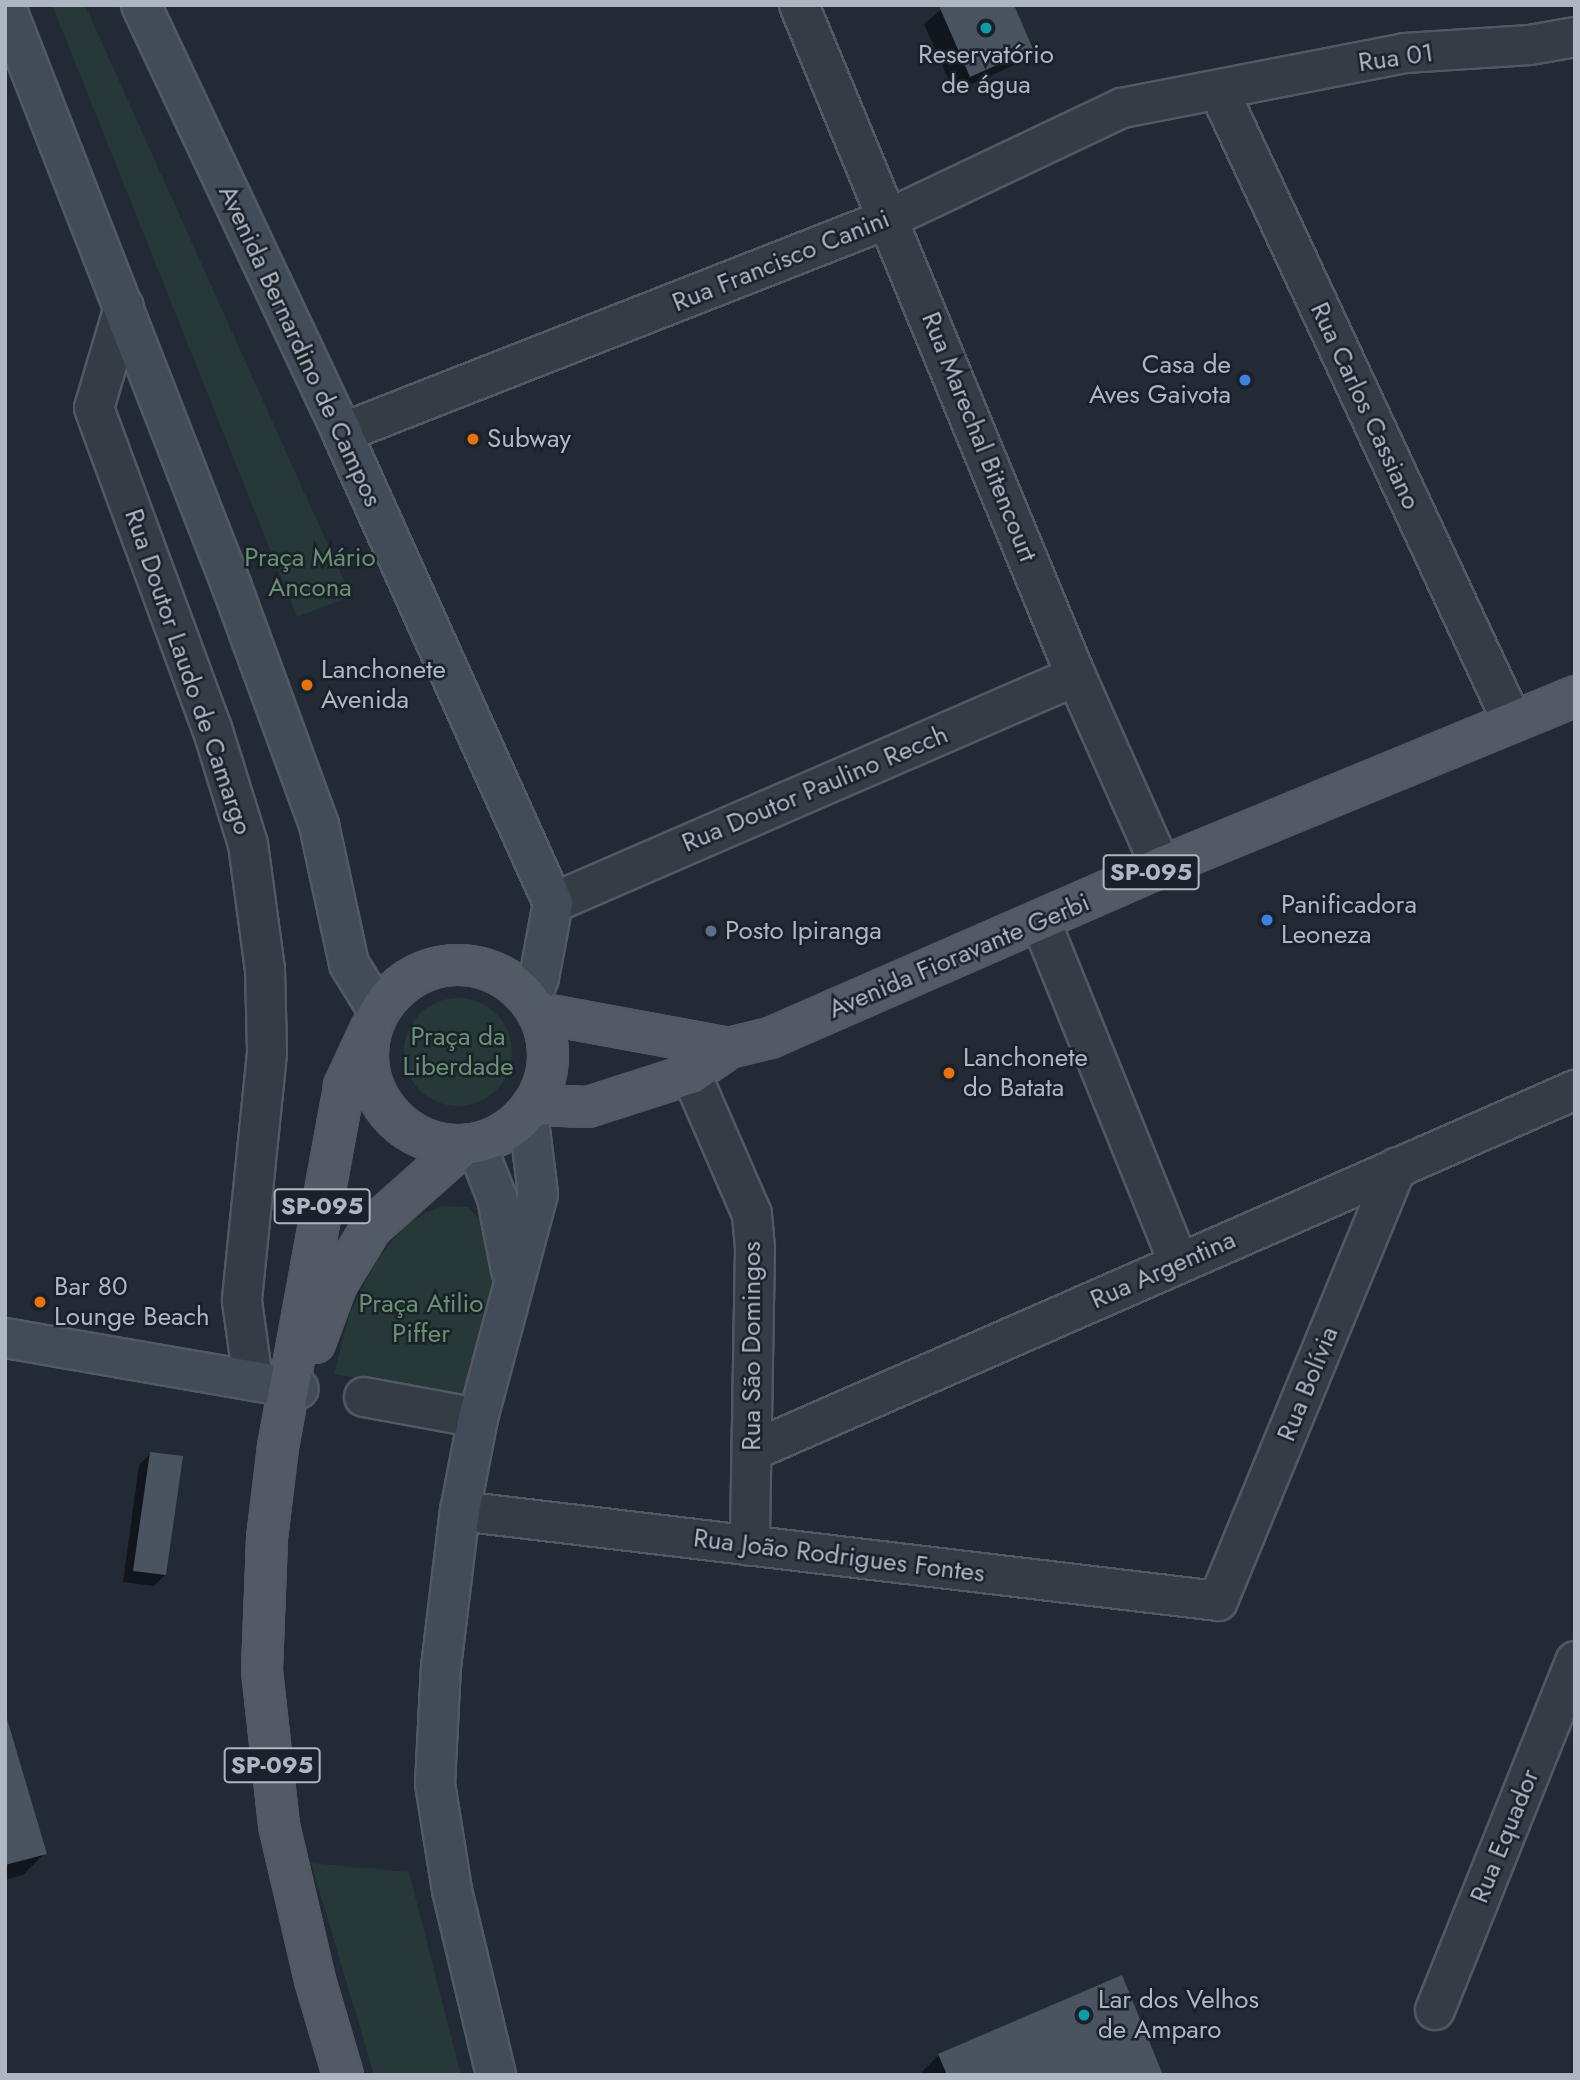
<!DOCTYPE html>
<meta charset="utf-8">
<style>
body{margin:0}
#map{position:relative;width:1580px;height:2080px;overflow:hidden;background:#212a35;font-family:Jost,sans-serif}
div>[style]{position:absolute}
.green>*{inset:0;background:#263838}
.round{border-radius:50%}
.shadow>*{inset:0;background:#0007}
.building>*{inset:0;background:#495460}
.roads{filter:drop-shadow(2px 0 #525963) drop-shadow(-2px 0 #525963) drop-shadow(0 2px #525963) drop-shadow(0 -2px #525963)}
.street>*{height:38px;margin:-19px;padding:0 19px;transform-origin:19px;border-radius:19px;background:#343c45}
.secondary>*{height:38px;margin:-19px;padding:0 19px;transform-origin:19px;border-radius:19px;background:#424b58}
.primary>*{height:38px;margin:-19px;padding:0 19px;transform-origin:19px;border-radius:19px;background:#525b65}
.primary>.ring{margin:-19px;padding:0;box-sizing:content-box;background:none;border:38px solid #525b65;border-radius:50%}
.dots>*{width:19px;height:19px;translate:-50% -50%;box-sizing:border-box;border:4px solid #1a212a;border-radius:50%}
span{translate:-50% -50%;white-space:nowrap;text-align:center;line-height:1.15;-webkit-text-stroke:5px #1a212a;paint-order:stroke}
.shield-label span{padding:2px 5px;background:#1a212a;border:2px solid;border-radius:5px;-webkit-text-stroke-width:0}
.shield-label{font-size:24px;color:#aeb6c2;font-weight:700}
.poi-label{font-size:26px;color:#aeb6c2}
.right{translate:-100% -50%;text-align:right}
.left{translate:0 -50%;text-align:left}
.street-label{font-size:26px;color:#aeb6c2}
.park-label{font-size:26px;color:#689170}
.frame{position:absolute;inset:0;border:7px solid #aeb6c2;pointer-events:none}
</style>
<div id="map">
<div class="green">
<div style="clip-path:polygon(52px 5px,85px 5px,351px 596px,297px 617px)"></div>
<div class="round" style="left:404px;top:998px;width:108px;height:108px"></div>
<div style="clip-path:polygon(440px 1206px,468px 1207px,485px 1225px,500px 1283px,468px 1398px,334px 1374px,350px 1312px,377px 1260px,405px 1224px)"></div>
<div style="clip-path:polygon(311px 1863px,409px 1872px,461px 2075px,374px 2075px)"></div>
</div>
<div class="shadow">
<div style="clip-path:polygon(946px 5px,1012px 5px,1031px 49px,1014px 65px,954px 92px,924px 24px)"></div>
<div style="clip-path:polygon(150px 1454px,165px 1575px,154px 1586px,123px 1582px,139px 1465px)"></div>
<div style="clip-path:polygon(5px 1715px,45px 1853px,23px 1875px,5px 1880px)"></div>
<div style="clip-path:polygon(939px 2055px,1162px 2075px,919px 2075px)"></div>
</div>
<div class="building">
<div style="clip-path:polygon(1014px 5px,1033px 49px,970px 77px,939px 6px)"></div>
<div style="clip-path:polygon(150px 1452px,183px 1456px,166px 1575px,133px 1571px)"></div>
<div style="clip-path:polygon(5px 1712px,47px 1854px,5px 1865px)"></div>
<div style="clip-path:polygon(1122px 1975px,1163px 2075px,947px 2075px,938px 2054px)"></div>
</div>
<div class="roads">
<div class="street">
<div style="left:799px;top:5px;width:726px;rotate:67.57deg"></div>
<div style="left:1076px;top:676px;width:209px;rotate:66deg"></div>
<div style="left:1219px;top:91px;width:695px;rotate:65.06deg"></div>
<div style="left:124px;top:307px;width:105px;rotate:106.5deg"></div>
<div style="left:94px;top:408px;width:341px;rotate:69.8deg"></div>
<div style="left:212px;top:728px;width:121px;rotate:72.8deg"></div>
<div style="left:248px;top:844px;width:126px;rotate:82.3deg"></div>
<div style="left:265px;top:969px;width:84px;rotate:88.6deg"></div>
<div style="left:267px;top:1053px;width:249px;rotate:95.8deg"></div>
<div style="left:242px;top:1301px;width:80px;rotate:82.1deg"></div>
<div style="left:342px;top:433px;width:589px;rotate:-21.42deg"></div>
<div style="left:890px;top:218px;width:257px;rotate:-25.4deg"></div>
<div style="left:1122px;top:108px;width:288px;rotate:-11deg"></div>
<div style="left:1405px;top:53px;width:125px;rotate:-3.7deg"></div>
<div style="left:1530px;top:45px;width:46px;rotate:-10.1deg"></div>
<div style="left:553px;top:903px;width:570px;rotate:-23.46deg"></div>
<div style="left:1041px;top:922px;width:368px;rotate:68deg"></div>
<div style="left:691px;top:1074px;width:153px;rotate:66.5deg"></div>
<div style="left:752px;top:1214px;width:34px;rotate:85deg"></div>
<div style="left:755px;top:1248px;width:298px;rotate:91deg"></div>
<div style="left:364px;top:1397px;width:116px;rotate:10.4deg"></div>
<div style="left:752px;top:1451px;width:899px;rotate:-23.68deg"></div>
<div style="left:460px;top:1511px;width:763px;rotate:6.77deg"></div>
<div style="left:1218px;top:1601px;width:469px;rotate:-67.6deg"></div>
<div style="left:1435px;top:2010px;width:376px;rotate:-68.1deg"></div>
</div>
<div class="secondary">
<div style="left:5px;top:5px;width:625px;rotate:68.69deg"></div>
<div style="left:232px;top:587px;width:253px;rotate:69.9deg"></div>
<div style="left:319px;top:825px;width:142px;rotate:77.8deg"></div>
<div style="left:349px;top:964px;width:55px;rotate:58.3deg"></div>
<div style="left:141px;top:5px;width:473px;rotate:64.8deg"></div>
<div style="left:342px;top:433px;width:515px;rotate:65.82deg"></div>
<div style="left:553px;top:903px;width:76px;rotate:100.6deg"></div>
<div style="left:539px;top:978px;width:23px;rotate:113deg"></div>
<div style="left:476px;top:1145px;width:57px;rotate:68.4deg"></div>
<div style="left:497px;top:1198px;width:73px;rotate:79deg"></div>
<div style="left:5px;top:1338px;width:298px;rotate:9.8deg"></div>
<div style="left:496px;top:2075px;width:190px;rotate:-103.4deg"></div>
<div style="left:452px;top:1890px;width:107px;rotate:-99.1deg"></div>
<div style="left:435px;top:1784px;width:117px;rotate:-87.1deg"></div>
<div style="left:441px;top:1667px;width:157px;rotate:-83.1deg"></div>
<div style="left:460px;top:1511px;width:95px;rotate:-79deg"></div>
<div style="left:478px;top:1418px;width:232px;rotate:-75deg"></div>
<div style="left:538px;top:1194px;width:82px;rotate:-97deg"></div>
</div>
<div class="primary">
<div class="ring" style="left:368px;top:965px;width:142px;height:142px"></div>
<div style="left:539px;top:1013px;width:193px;rotate:10.4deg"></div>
<div style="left:533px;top:1105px;width:55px;rotate:2.1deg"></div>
<div style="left:588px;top:1107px;width:108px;rotate:-17.8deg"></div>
<div style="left:691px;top:1074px;width:46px;rotate:-34.4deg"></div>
<div style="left:729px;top:1048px;width:42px;rotate:-13.7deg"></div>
<div style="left:770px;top:1038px;width:427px;rotate:-23.6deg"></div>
<div style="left:1161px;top:867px;width:448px;rotate:-22.4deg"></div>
<div style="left:315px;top:1343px;width:63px;rotate:-69.6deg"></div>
<div style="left:337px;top:1284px;width:66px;rotate:-58.7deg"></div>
<div style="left:371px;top:1228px;width:123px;rotate:-41.7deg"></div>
<div style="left:343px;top:2075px;width:99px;rotate:-106.4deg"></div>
<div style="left:315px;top:1980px;width:159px;rotate:-103.1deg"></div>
<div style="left:279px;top:1825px;width:156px;rotate:-96.3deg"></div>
<div style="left:262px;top:1670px;width:132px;rotate:-87.8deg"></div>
<div style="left:267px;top:1538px;width:92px;rotate:-83.1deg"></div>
<div style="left:278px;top:1447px;width:367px;rotate:-79.6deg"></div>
<div style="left:344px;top:1086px;width:62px;rotate:-65.1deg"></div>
</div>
</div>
<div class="dots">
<div style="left:986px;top:28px;background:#0f9aa8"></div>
<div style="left:1245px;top:380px;background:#3f7fe0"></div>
<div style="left:473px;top:439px;background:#e8710a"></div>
<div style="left:307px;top:685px;background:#e8710a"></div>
<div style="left:1267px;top:920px;background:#3f7fe0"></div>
<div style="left:711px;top:931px;background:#5c6f8a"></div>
<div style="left:949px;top:1073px;background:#e8710a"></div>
<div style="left:40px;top:1302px;background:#e8710a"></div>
<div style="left:1084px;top:2015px;background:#0f9aa8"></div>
</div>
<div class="shield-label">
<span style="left:1151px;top:872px">SP-095</span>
<span style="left:322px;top:1206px">SP-095</span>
<span style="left:272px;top:1765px">SP-095</span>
</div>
<div class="poi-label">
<span style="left:986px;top:70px">Reservatório<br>de água</span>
<span class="right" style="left:1231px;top:380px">Casa de<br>Aves Gaivota</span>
<span class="left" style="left:487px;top:439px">Subway</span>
<span class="left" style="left:321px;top:685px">Lanchonete<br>Avenida</span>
<span class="left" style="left:1281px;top:920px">Panificadora<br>Leoneza</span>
<span class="left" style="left:725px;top:931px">Posto Ipiranga</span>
<span class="left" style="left:963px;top:1073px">Lanchonete<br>do Batata</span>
<span class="left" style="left:54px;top:1302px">Bar 80<br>Lounge Beach</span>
<span class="left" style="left:1098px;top:2015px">Lar dos Velhos<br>de Amparo</span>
</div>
<div class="street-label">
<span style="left:1396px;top:58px;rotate:-8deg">Rua 01</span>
<span style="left:781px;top:261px;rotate:-22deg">Rua Francisco Canini</span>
<span style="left:300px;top:346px;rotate:65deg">Avenida Bernardino de Campos</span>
<span style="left:1365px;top:406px;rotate:65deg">Rua Carlos Cassiano</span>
<span style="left:979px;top:437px;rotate:68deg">Rua Marechal Bitencourt</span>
<span style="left:188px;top:672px;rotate:71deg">Rua Doutor Laudo de Camargo</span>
<span style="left:815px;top:789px;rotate:-23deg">Rua Doutor Paulino Recch</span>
<span style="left:959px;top:956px;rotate:-23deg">Avenida Fioravante Gerbi</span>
<span style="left:1163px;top:1270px;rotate:-24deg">Rua Argentina</span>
<span style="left:752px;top:1346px;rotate:-90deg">Rua São Domingos</span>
<span style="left:1308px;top:1384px;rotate:-68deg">Rua Bolívia</span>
<span style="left:839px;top:1556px;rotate:7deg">Rua João Rodrigues Fontes</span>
<span style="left:1505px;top:1836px;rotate:-68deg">Rua Equador</span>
</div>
<div class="park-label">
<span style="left:310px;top:573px">Praça Mário<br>Ancona</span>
<span style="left:458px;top:1052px">Praça da<br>Liberdade</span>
<span style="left:421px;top:1319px">Praça Atilio<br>Piffer</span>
</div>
<div class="frame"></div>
</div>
